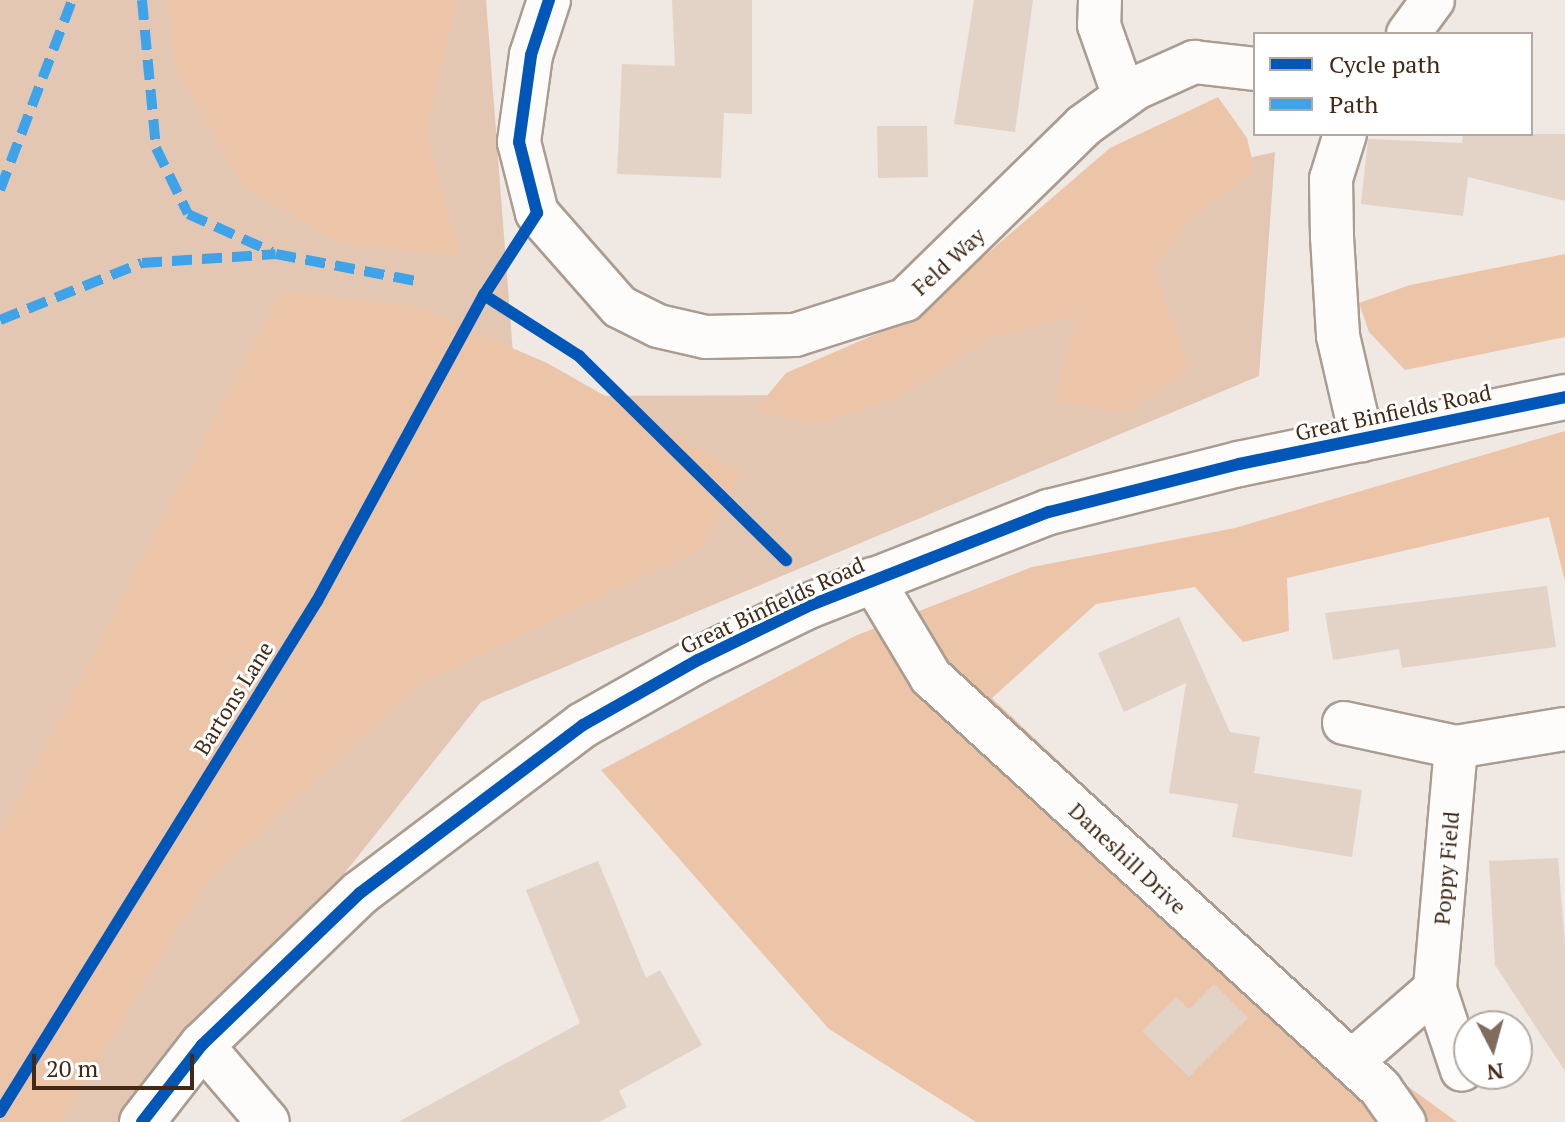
<!DOCTYPE html>
<style>
body{margin:0}
#map{position:relative;width:1565px;height:1122px;overflow:hidden;background:#efe8e3;font-family:"PT Serif",serif}
div>[style]{position:absolute}
.green>*{inset:0;background:#e3c7b3}
.forest>*{inset:0;background:#ecc4a8}
.building>*{inset:0;background:#e3d3c7}
.roads{filter:drop-shadow(2px 0 #aa9c90) drop-shadow(-2px 0 #aa9c90) drop-shadow(0 2px #aa9c90) drop-shadow(0 -2px #aa9c90)}
.street>*{height:42px;margin:-21px;padding:0 21px;transform-origin:21px;border-radius:21px;background:#fdfcfb}
.secondary>*{height:44px;margin:-22px;padding:0 22px;transform-origin:22px;border-radius:22px;background:#fdfcfb}
.quiet>*{height:10px;margin-top:-5px;transform-origin:0;background:repeating-linear-gradient(90deg,#3fa3ea 0 20px,transparent 0 30px)}
.cycleway>*{height:12px;margin:-6px;padding:0 6px;transform-origin:6px;border-radius:6px;background:#0057b8}
span{translate:-50% -50%;white-space:nowrap;text-align:center;line-height:1.15;-webkit-text-stroke:6px #fff;paint-order:stroke}
.street-label{font-size:22px;color:#432915}
.legend{position:absolute;left:1253px;top:32px;width:280px;height:104px;box-sizing:border-box;background:#fff;border:2px solid #b4a9a1;margin:0;padding:10px 14px;list-style:none;font-size:24px;color:#432915}
.legend li{display:flex;align-items:center;gap:16px;height:40px}
.legend b{width:40px;border:2px solid #b4a9a1}
.north{position:absolute;left:1453px;top:1010px;width:80px;height:80px;box-sizing:border-box;background:#fff;border:2px solid #b4a9a1;border-radius:50%;rotate:174deg;font-size:22px;font-weight:700;line-height:32px;text-align:center;color:#432915}
.north::after{content:'';display:block;margin:auto;width:28px;height:36px;background:#7f6c5d;clip-path:polygon(50% 0,100% 100%,50% 72%,0 100%)}
.scale{position:absolute;left:32px;top:1054px;width:162px;height:36px;box-sizing:border-box;border:4px solid #432915;border-top:0;padding-left:10px;font-size:24px;line-height:28px;white-space:nowrap;color:#432915;-webkit-text-stroke:6px #fff;paint-order:stroke}
</style>
<div id="map">
<div class="green">
<div style="clip-path:polygon(0 0,486px 0,515px 380px,537px 396px,863px 395px,1112px 187px,1275px 152px,1259px 376px,481px 702px,146px 1122px,0 1122px)"></div>
</div>
<div class="forest">
<div style="clip-path:polygon(168px 0,457px 0,426px 131px,461px 256px,343px 244px,244px 188px,175px 67px)"></div>
<div style="clip-path:polygon(1218px 97px,1247px 138px,1255px 172px,1191px 218px,1153px 268px,1190px 369px,1124px 413px,1054px 400px,1078px 316px,988px 339px,897px 398px,813px 425px,756px 409px,786px 373px,911px 319px,1110px 148px)"></div>
<div style="clip-path:polygon(1565px 254px,1565px 337px,1405px 370px,1369px 332px,1359px 303px,1410px 285px)"></div>
<div style="clip-path:polygon(281px 291px,415px 306px,547px 363px,741px 473px,703px 548px,418px 685px,207px 882px,60px 1122px,0 1122px,0 834px)"></div>
<div style="clip-path:polygon(1565px 431px,1565px 581px,1549px 517px,1287px 578px,1289px 631px,1243px 642px,1195px 587px,1096px 604px,992px 698px,1384px 1069px,1457px 1122px,976px 1122px,829px 1029px,601px 770px,855px 636px,1032px 567px,1235px 528px)"></div>
</div>
<div class="building">
<div style="clip-path:polygon(672px 0,752px 0,752px 114px,724px 113px,721px 178px,617px 174px,622px 64px,675px 66px)"></div>
<div style="clip-path:polygon(974px 0,1033px 0,1015px 132px,954px 124px)"></div>
<div style="clip-path:polygon(877px 126px,927px 126px,928px 177px,878px 178px)"></div>
<div style="clip-path:polygon(1463px 134px,1565px 134px,1565px 201px,1468px 177px,1463px 216px,1361px 204px,1368px 139px,1462px 143px)"></div>
<div style="clip-path:polygon(1547px 586px,1556px 647px,1402px 668px,1399px 649px,1333px 660px,1325px 613px)"></div>
<div style="clip-path:polygon(1179px 617px,1230px 732px,1260px 737px,1254px 773px,1362px 790px,1352px 857px,1232px 837px,1238px 804px,1169px 793px,1186px 683px,1124px 712px,1098px 653px)"></div>
<div style="clip-path:polygon(1558px 858px,1565px 945px,1565px 1071px,1495px 965px,1489px 861px)"></div>
<div style="clip-path:polygon(598px 861px,646px 978px,660px 970px,702px 1045px,619px 1091px,627px 1107px,599px 1122px,398px 1122px,580px 1023px,526px 890px)"></div>
<div style="clip-path:polygon(1214px 984px,1248px 1018px,1189px 1077px,1142px 1031px,1176px 997px,1189px 1009px)"></div>
</div>
<div class="roads">
<div class="street">
<div style="left:549px;top:0;width:58px;rotate:108.1deg"></div>
<div style="left:531px;top:55px;width:88px;rotate:97.9deg"></div>
<div style="left:519px;top:142px;width:73px;rotate:75.8deg"></div>
<div style="left:537px;top:213px;width:125px;rotate:48.6deg"></div>
<div style="left:620px;top:307px;width:42px;rotate:26.6deg"></div>
<div style="left:658px;top:326px;width:49px;rotate:12.9deg"></div>
<div style="left:706px;top:337px;width:89px;rotate:-1.3deg"></div>
<div style="left:795px;top:335px;width:115px;rotate:-17.7deg"></div>
<div style="left:905px;top:300px;width:249px;rotate:-44.3deg"></div>
<div style="left:1083px;top:126px;width:65px;rotate:-35.6deg"></div>
<div style="left:1136px;top:88px;width:64px;rotate:-24.1deg"></div>
<div style="left:1194px;top:62px;width:61px;rotate:6.5deg"></div>
<div style="left:1100px;top:0;width:25px;rotate:92deg"></div>
<div style="left:1099px;top:25px;width:75px;rotate:70.6deg"></div>
<div style="left:1408px;top:34px;width:42px;rotate:-53.7deg"></div>
<div style="left:1345px;top:134px;width:47px;rotate:107.3deg"></div>
<div style="left:1331px;top:179px;width:58px;rotate:89deg"></div>
<div style="left:1332px;top:237px;width:99px;rotate:86.5deg"></div>
<div style="left:1338px;top:336px;width:107px;rotate:77deg"></div>
<div style="left:872px;top:579px;width:114px;rotate:59deg"></div>
<div style="left:931px;top:677px;width:609px;rotate:42.47deg"></div>
<div style="left:1380px;top:1088px;width:42px;rotate:54.8deg"></div>
<div style="left:1344px;top:723px;width:115px;rotate:12.1deg"></div>
<div style="left:1456px;top:747px;width:110px;rotate:-9.4deg"></div>
<div style="left:1456px;top:747px;width:243px;rotate:95deg"></div>
<div style="left:1435px;top:989px;width:85px;rotate:71.6deg"></div>
<div style="left:202px;top:1045px;width:101px;rotate:49.4deg"></div>
<div style="left:1366px;top:1049px;width:91px;rotate:-41deg"></div>
</div>
<div class="secondary">
<div style="left:142px;top:1122px;width:98px;rotate:-52.1deg"></div>
<div style="left:202px;top:1045px;width:219px;rotate:-43.9deg"></div>
<div style="left:360px;top:893px;width:279px;rotate:-37deg"></div>
<div style="left:583px;top:725px;width:132px;rotate:-29.5deg"></div>
<div style="left:698px;top:660px;width:120px;rotate:-26.1deg"></div>
<div style="left:806px;top:607px;width:261px;rotate:-21.4deg"></div>
<div style="left:1049px;top:512px;width:196px;rotate:-14.2deg"></div>
<div style="left:1239px;top:464px;width:333px;rotate:-11.6deg"></div>
</div>
</div>
<div class="quiet">
<div style="left:142px;top:0;width:149px;rotate:84.6deg"></div>
<div style="left:156px;top:148px;width:73px;rotate:64.1deg"></div>
<div style="left:188px;top:214px;width:92px;rotate:24.3deg"></div>
<div style="left:0;top:190px;width:203px;rotate:-69.2deg"></div>
<div style="left:0;top:320px;width:153px;rotate:-21.9deg"></div>
<div style="left:142px;top:263px;width:134px;rotate:-3.8deg"></div>
<div style="left:276px;top:254px;width:148px;rotate:10.9deg"></div>
</div>
<div class="cycleway">
<div style="left:484px;top:295px;width:113px;rotate:32.7deg"></div>
<div style="left:579px;top:356px;width:291px;rotate:44.6deg"></div>
<div style="left:0;top:1112px;width:601px;rotate:-58.19deg"></div>
<div style="left:317px;top:601px;width:349px;rotate:-61.4deg"></div>
<div style="left:484px;top:295px;width:98px;rotate:-57.1deg"></div>
<div style="left:537px;top:213px;width:73px;rotate:-104.2deg"></div>
<div style="left:519px;top:142px;width:88px;rotate:-82.1deg"></div>
<div style="left:531px;top:55px;width:58px;rotate:-71.9deg"></div>
<div style="left:142px;top:1122px;width:98px;rotate:-52.1deg"></div>
<div style="left:202px;top:1045px;width:219px;rotate:-43.9deg"></div>
<div style="left:360px;top:893px;width:279px;rotate:-37deg"></div>
<div style="left:583px;top:725px;width:132px;rotate:-29.5deg"></div>
<div style="left:698px;top:660px;width:120px;rotate:-26.1deg"></div>
<div style="left:806px;top:607px;width:261px;rotate:-21.4deg"></div>
<div style="left:1049px;top:512px;width:196px;rotate:-14.2deg"></div>
<div style="left:1239px;top:464px;width:333px;rotate:-11.6deg"></div>
</div>
<div class="street-label">
<span style="left:948px;top:261px;rotate:-42deg">Feld Way</span>
<span style="left:1393px;top:412px;rotate:-12deg">Great Binfields Road</span>
<span style="left:772px;top:605px;rotate:-25deg">Great Binfields Road</span>
<span style="left:233px;top:698px;rotate:-58deg">Bartons Lane</span>
<span style="left:1128px;top:858px;rotate:43deg">Daneshill Drive</span>
<span style="left:1446px;top:868px;rotate:-85deg">Poppy Field</span>
</div>
<ul class="legend">
<li><b style="height:10px;background:#0057b8"></b>Cycle path</li>
<li><b style="height:10px;background:#3fa3ea"></b>Path</li>
</ul>
<div class="north">N</div>
<div class="scale">20 m</div>
</div>
